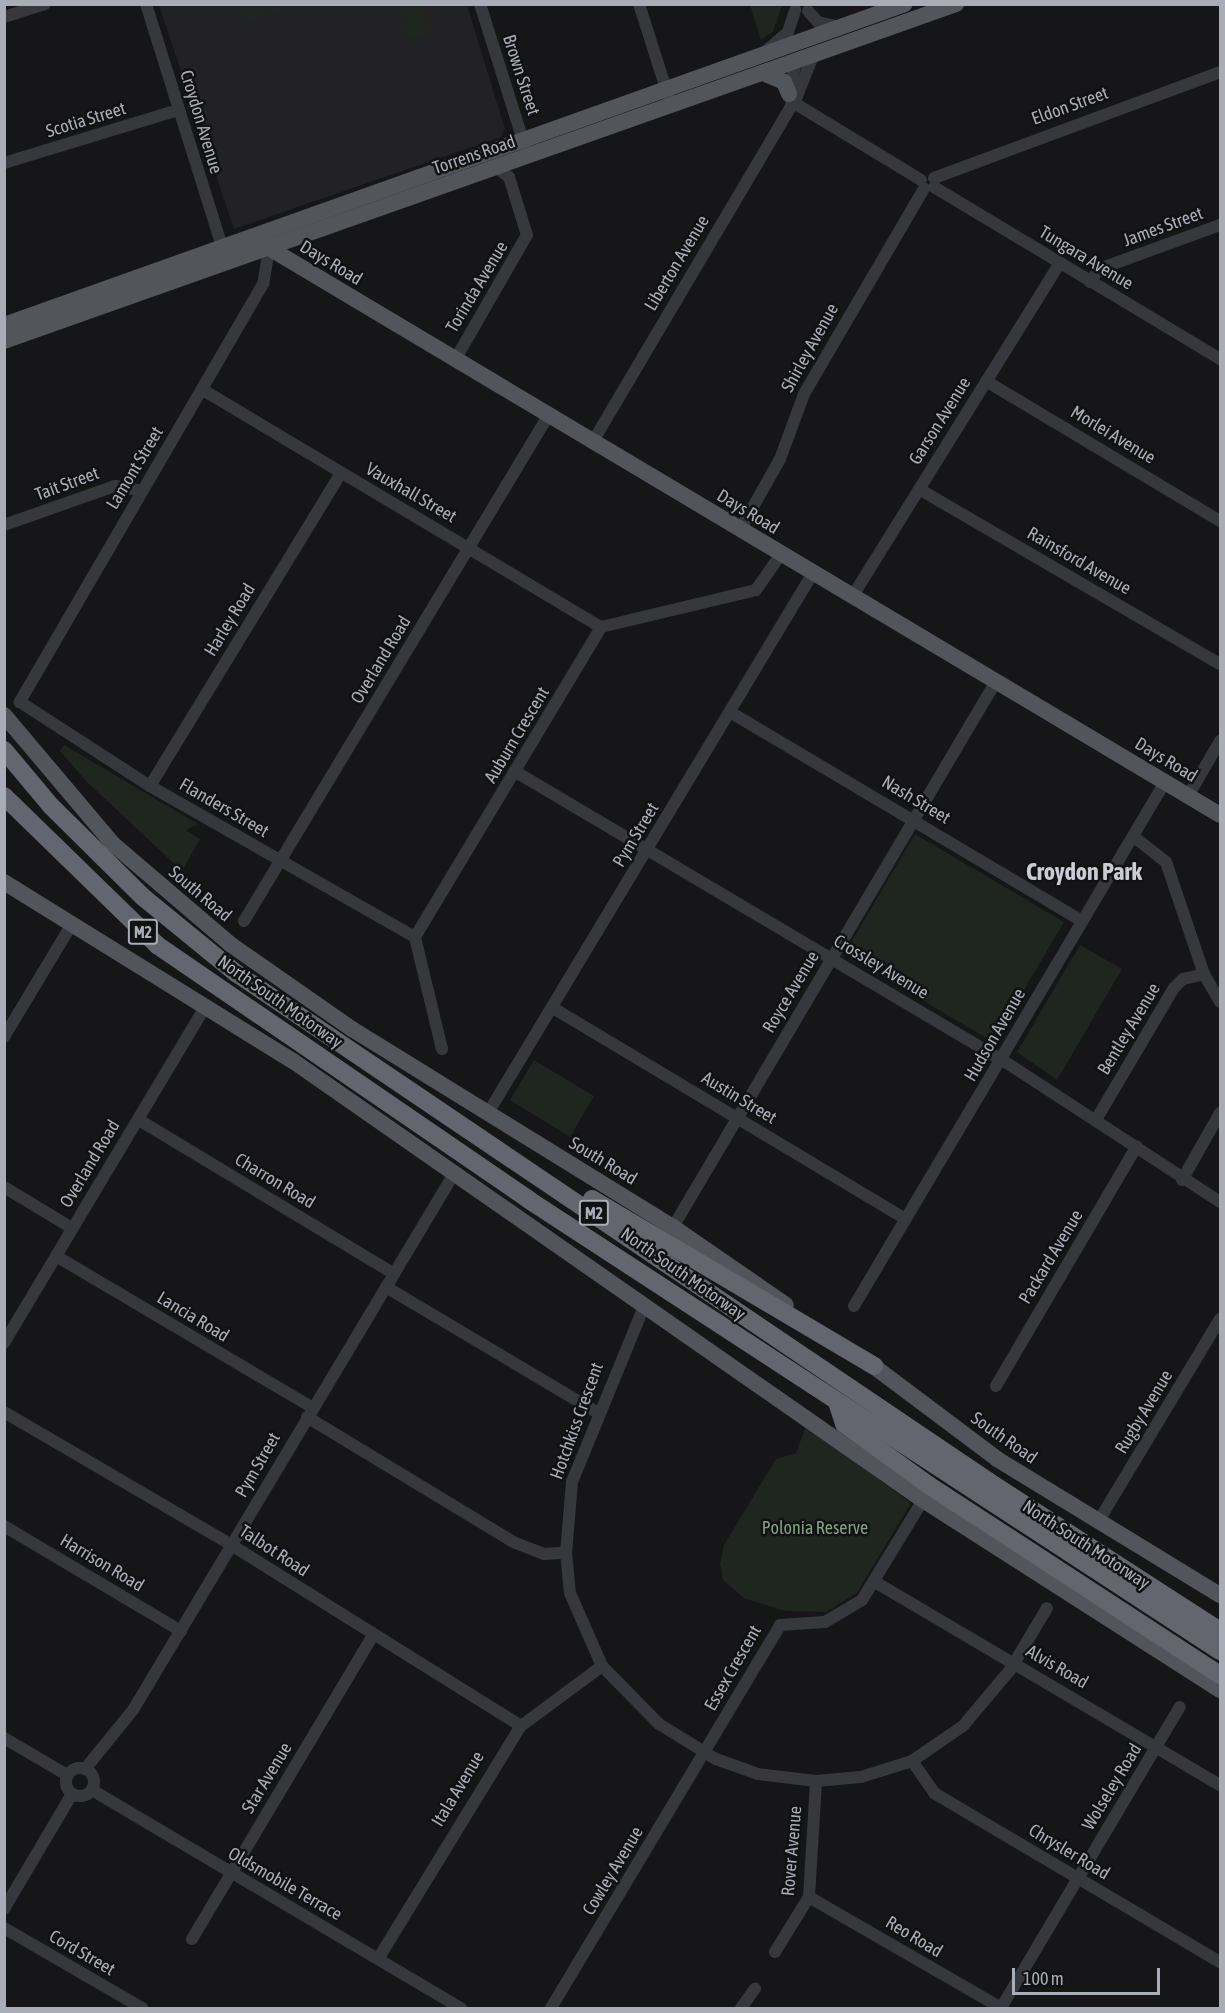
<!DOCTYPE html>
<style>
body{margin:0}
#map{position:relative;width:1225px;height:2013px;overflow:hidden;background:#161618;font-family:"Asap Condensed",sans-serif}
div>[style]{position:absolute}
.built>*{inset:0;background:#222225}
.green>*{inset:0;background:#1e261f}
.minor>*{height:12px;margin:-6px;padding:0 6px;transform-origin:6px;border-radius:6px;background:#37383d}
.minor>.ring{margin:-6px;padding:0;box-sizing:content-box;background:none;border:12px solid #37383d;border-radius:50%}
.major>*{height:16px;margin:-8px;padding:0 8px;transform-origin:8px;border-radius:8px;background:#53555c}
.highway>*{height:18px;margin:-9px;padding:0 9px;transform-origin:9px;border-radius:9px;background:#63666e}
span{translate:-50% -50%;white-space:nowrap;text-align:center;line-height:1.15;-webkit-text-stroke:5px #111113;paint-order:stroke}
.shield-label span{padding:2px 4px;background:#111113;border:2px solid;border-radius:4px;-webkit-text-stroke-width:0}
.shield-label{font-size:16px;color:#a8adb8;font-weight:700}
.street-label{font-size:18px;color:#a8adb8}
.park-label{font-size:18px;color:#7fa381}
.district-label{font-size:24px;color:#c9ccd4;font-weight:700}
.frame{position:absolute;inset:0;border:6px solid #a8adb8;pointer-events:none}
.scale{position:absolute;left:1012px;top:1968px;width:148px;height:27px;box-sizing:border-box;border:3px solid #a8adb8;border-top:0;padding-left:8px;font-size:18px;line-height:21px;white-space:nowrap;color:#a8adb8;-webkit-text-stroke:4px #111113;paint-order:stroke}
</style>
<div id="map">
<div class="built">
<div style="clip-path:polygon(159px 5px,467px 5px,505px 129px,501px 137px,234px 229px)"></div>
</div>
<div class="green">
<div style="clip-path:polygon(229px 5px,298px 5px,250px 21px)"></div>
<div style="clip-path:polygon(395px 5px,419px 5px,429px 32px,408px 40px)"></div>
<div style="clip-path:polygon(750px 5px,782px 5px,773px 32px,761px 40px)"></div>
<div style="clip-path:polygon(64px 745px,198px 824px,186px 830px,200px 839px,182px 871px,86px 781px,60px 751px)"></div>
<div style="clip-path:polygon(915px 834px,1064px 922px,993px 1042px,844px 954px)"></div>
<div style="clip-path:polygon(1080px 945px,1122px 969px,1057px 1080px,1017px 1052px)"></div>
<div style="clip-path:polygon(534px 1060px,594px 1096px,570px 1137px,510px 1100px)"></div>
<div style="clip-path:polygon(806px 1426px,911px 1503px,857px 1593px,826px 1612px,785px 1611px,744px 1598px,723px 1580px,720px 1564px,724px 1545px,776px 1459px,796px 1453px)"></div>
</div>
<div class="minor">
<div style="left:146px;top:4px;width:257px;rotate:72.6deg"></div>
<div style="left:480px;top:4px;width:150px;rotate:72.5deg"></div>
<div style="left:639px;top:4px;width:96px;rotate:72.3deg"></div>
<div style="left:808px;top:11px;width:15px;rotate:48deg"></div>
<div style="left:818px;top:22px;width:23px;rotate:13deg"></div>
<div style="left:4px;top:17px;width:43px;rotate:-17.6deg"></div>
<div style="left:768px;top:49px;width:26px;rotate:-40deg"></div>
<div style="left:788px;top:32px;width:23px;rotate:-72deg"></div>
<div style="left:789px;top:94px;width:33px;rotate:-78deg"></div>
<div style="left:791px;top:101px;width:152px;rotate:31.3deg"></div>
<div style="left:4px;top:163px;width:182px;rotate:-16.9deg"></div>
<div style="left:934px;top:178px;width:305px;rotate:-20.3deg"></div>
<div style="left:934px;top:187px;width:334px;rotate:31deg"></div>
<div style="left:269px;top:248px;width:36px;rotate:99deg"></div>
<div style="left:263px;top:284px;width:484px;rotate:120.2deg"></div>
<div style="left:20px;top:702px;width:155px;rotate:32.9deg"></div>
<div style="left:150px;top:786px;width:305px;rotate:29.7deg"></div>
<div style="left:1090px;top:282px;width:16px;rotate:-55deg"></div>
<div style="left:1099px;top:269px;width:129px;rotate:-20deg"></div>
<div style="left:455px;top:360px;width:144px;rotate:-60.1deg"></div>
<div style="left:527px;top:235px;width:61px;rotate:-107.2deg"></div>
<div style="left:509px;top:177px;width:15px;rotate:-143deg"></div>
<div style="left:986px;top:381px;width:273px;rotate:30.9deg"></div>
<div style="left:203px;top:390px;width:463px;rotate:30.8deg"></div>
<div style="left:592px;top:443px;width:403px;rotate:-59.4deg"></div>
<div style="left:797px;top:96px;width:43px;rotate:-68.2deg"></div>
<div style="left:919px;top:489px;width:348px;rotate:30.2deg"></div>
<div style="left:4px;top:525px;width:118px;rotate:-19.4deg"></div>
<div style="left:115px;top:486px;width:27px;rotate:10deg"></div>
<div style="left:740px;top:530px;width:81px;rotate:-60.6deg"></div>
<div style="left:780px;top:459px;width:69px;rotate:-69.7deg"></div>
<div style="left:804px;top:394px;width:238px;rotate:-59.7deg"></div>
<div style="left:852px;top:597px;width:392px;rotate:-58.1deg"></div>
<div style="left:730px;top:712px;width:409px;rotate:30.7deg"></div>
<div style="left:516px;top:772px;width:571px;rotate:30.65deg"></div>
<div style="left:1007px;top:1063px;width:254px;rotate:33.1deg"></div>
<div style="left:150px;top:786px;width:367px;rotate:-58.6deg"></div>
<div style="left:1188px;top:796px;width:64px;rotate:-59.8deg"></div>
<div style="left:1133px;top:836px;width:42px;rotate:38.2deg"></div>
<div style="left:1166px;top:862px;width:118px;rotate:71.3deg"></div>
<div style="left:1204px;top:974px;width:32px;rotate:60deg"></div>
<div style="left:244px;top:921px;width:589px;rotate:-58.95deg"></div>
<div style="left:553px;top:1008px;width:411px;rotate:30.9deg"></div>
<div style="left:4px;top:1037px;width:132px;rotate:-59deg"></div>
<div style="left:442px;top:1049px;width:115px;rotate:-103.6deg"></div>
<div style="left:415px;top:937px;width:362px;rotate:-59deg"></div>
<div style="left:601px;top:627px;width:159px;rotate:-13.4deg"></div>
<div style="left:756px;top:590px;width:44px;rotate:-55.2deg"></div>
<div style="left:488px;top:1113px;width:630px;rotate:-58.96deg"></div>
<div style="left:1097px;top:1118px;width:151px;rotate:-59.4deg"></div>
<div style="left:1174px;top:988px;width:13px;rotate:-45deg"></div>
<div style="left:1183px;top:979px;width:22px;rotate:-13deg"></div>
<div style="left:139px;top:1120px;width:298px;rotate:31.1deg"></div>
<div style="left:1182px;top:1180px;width:77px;rotate:-60.4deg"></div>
<div style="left:4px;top:1187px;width:79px;rotate:31.1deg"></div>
<div style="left:673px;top:1227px;width:632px;rotate:-59.38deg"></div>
<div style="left:56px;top:1256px;width:299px;rotate:30.6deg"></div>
<div style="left:386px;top:1287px;width:247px;rotate:30.7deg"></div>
<div style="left:645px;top:1304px;width:192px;rotate:112.3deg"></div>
<div style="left:572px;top:1482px;width:71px;rotate:94.8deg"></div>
<div style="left:566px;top:1553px;width:40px;rotate:84.3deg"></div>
<div style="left:570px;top:1593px;width:80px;rotate:66.3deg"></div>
<div style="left:602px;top:1666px;width:81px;rotate:45.5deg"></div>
<div style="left:659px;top:1724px;width:67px;rotate:31.6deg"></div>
<div style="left:716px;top:1759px;width:45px;rotate:19.7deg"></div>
<div style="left:758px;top:1774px;width:58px;rotate:6.9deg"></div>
<div style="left:816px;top:1781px;width:45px;rotate:-5.1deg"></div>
<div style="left:861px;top:1777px;width:53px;rotate:-17.4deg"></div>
<div style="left:912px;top:1761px;width:62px;rotate:-34.5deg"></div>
<div style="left:963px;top:1726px;width:73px;rotate:-50deg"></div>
<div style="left:1010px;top:1670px;width:72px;rotate:-59.2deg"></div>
<div style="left:854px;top:1306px;width:609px;rotate:-59.31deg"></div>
<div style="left:4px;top:1343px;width:394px;rotate:-59.1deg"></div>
<div style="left:996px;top:1386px;width:278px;rotate:-59.6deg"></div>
<div style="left:4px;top:1412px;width:256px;rotate:30.3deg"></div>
<div style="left:225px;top:1541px;width:349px;rotate:32deg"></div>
<div style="left:307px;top:1417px;width:241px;rotate:31.2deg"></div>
<div style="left:513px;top:1542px;width:33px;rotate:21deg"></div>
<div style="left:544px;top:1554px;width:22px;rotate:-3deg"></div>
<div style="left:1098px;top:1522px;width:237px;rotate:-59deg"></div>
<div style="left:4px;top:1526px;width:206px;rotate:30.7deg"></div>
<div style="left:875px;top:1582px;width:400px;rotate:30.5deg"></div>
<div style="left:4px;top:1738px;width:73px;rotate:30.4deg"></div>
<div style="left:912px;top:1761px;width:39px;rotate:55deg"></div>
<div style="left:934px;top:1793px;width:332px;rotate:30.6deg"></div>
<div class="ring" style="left:66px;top:1768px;width:16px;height:16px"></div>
<div style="left:85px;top:1769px;width:76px;rotate:-50.9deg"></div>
<div style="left:133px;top:1710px;width:627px;rotate:-59.1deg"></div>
<div style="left:92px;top:1790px;width:429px;rotate:30.6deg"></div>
<div style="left:809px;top:1897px;width:222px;rotate:30deg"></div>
<div style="left:4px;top:1909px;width:134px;rotate:-59.4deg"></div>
<div style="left:4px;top:1928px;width:160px;rotate:30.1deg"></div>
<div style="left:192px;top:1939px;width:354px;rotate:-59.2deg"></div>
<div style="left:775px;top:1952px;width:65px;rotate:-58.3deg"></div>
<div style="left:809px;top:1897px;width:116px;rotate:-86.5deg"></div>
<div style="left:378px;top:1959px;width:273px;rotate:-58.5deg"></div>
<div style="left:521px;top:1726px;width:101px;rotate:-36.5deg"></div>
<div style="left:551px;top:2008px;width:446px;rotate:-59.1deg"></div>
<div style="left:780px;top:1625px;width:45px;rotate:-3.8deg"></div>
<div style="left:825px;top:1622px;width:43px;rotate:-30.7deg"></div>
<div style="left:862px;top:1600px;width:117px;rotate:-58.6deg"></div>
<div style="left:741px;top:2008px;width:24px;rotate:-54deg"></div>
<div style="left:1001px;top:2008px;width:350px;rotate:-59.3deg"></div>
</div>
<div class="major">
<div style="left:763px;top:73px;width:23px;rotate:23deg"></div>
<div style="left:784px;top:82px;width:13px;rotate:67deg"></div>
<div style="left:265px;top:234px;width:15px;rotate:74deg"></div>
<div style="left:269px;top:248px;width:1107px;rotate:30.8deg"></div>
<div style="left:4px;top:325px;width:956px;rotate:-19.61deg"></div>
<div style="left:4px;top:341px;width:1010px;rotate:-19.49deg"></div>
<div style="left:4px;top:715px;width:169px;rotate:49.8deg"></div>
<div style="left:113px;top:844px;width:154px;rotate:40.5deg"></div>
<div style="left:230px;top:944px;width:149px;rotate:34.9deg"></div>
<div style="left:352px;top:1029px;width:377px;rotate:31.7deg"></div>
<div style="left:673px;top:1227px;width:137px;rotate:34.6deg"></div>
<div style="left:4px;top:882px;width:340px;rotate:31.8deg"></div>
<div style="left:293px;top:1061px;width:768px;rotate:34.87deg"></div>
<div style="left:923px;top:1500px;width:353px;rotate:32.6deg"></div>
<div style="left:864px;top:1359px;width:166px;rotate:36.9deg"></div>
<div style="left:997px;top:1459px;width:261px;rotate:31.4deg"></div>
</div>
<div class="highway">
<div style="left:4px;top:750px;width:73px;rotate:50deg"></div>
<div style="left:51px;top:806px;width:129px;rotate:44.7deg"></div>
<div style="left:143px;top:897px;width:120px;rotate:39.3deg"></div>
<div style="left:236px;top:973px;width:908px;rotate:34.04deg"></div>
<div style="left:988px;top:1481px;width:276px;rotate:32.9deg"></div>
<div style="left:4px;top:796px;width:214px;rotate:44.2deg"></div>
<div style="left:157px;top:945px;width:451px;rotate:34.4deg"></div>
<div style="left:529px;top:1200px;width:825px;rotate:33.13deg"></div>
<div style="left:592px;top:1199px;width:328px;rotate:30.6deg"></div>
<div style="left:837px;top:1402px;width:23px;rotate:72deg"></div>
<div style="left:844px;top:1424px;width:106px;rotate:35.8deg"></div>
<div style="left:930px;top:1486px;width:346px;rotate:33.1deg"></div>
</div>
<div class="shield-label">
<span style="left:143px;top:932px">M2</span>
<span style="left:594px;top:1213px">M2</span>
</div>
<div class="street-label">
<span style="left:521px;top:75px;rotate:72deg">Brown Street</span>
<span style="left:1070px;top:106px;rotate:-20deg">Eldon Street</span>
<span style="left:86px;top:120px;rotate:-17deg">Scotia Street</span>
<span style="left:201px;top:122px;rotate:73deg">Croydon Avenue</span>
<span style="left:474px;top:155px;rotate:-19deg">Torrens Road</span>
<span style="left:1163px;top:227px;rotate:-20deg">James Street</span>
<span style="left:1086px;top:258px;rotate:31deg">Tungara Avenue</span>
<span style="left:331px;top:263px;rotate:31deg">Days Road</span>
<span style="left:677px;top:263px;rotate:-59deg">Liberton Avenue</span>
<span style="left:477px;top:287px;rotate:-59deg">Torinda Avenue</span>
<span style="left:810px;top:348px;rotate:-61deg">Shirley Avenue</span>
<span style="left:940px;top:421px;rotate:-58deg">Garson Avenue</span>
<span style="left:1113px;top:435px;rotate:31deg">Morlei Avenue</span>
<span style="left:135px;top:468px;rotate:-59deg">Lamont Street</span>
<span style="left:67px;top:484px;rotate:-20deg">Tait Street</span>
<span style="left:411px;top:493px;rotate:30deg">Vauxhall Street</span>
<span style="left:748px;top:512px;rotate:31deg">Days Road</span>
<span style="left:1079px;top:561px;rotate:30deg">Rainsford Avenue</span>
<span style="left:230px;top:620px;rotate:-59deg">Harley Road</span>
<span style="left:381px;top:660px;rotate:-59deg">Overland Road</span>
<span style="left:517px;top:735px;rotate:-59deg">Auburn Crescent</span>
<span style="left:1166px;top:760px;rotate:31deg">Days Road</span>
<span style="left:916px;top:800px;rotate:31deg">Nash Street</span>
<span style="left:224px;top:808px;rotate:30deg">Flanders Street</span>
<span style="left:636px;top:835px;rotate:-59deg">Pym Street</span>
<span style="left:200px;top:894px;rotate:40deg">South Road</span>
<span style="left:881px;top:967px;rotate:31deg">Crossley Avenue</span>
<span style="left:791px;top:992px;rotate:-59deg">Royce Avenue</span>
<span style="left:280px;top:1002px;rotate:35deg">North South Motorway</span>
<span style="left:1129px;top:1029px;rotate:-59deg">Bentley Avenue</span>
<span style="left:995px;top:1035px;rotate:-60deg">Hudson Avenue</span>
<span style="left:739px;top:1098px;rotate:31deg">Austin Street</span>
<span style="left:603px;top:1161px;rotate:31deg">South Road</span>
<span style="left:90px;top:1164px;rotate:-59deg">Overland Road</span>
<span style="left:275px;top:1181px;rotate:31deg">Charron Road</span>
<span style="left:1051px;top:1257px;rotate:-59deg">Packard Avenue</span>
<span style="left:683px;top:1274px;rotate:35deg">North South Motorway</span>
<span style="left:193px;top:1317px;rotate:31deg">Lancia Road</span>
<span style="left:1144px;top:1412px;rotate:-59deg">Rugby Avenue</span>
<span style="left:577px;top:1421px;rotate:-70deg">Hotchkiss Crescent</span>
<span style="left:1004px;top:1438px;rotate:35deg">South Road</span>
<span style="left:258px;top:1465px;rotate:-60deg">Pym Street</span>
<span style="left:1086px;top:1545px;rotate:33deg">North South Motorway</span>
<span style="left:274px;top:1551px;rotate:33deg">Talbot Road</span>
<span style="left:102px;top:1563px;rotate:31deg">Harrison Road</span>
<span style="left:1057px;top:1667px;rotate:30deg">Alvis Road</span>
<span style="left:733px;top:1668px;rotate:-60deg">Essex Crescent</span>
<span style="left:267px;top:1778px;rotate:-59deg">Star Avenue</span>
<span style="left:1112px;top:1787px;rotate:-59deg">Wolseley Road</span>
<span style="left:458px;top:1789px;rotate:-59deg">Itala Avenue</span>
<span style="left:792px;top:1851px;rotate:-85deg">Rover Avenue</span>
<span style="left:1069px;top:1852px;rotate:31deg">Chrysler Road</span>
<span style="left:613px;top:1871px;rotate:-59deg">Cowley Avenue</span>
<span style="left:285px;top:1884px;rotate:30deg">Oldsmobile Terrace</span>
<span style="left:914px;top:1937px;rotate:31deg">Reo Road</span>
<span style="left:82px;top:1953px;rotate:30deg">Cord Street</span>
</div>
<div class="park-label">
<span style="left:815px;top:1528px">Polonia Reserve</span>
</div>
<div class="district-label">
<span style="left:1084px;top:872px">Croydon Park</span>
</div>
<div class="frame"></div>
<div class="scale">100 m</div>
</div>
